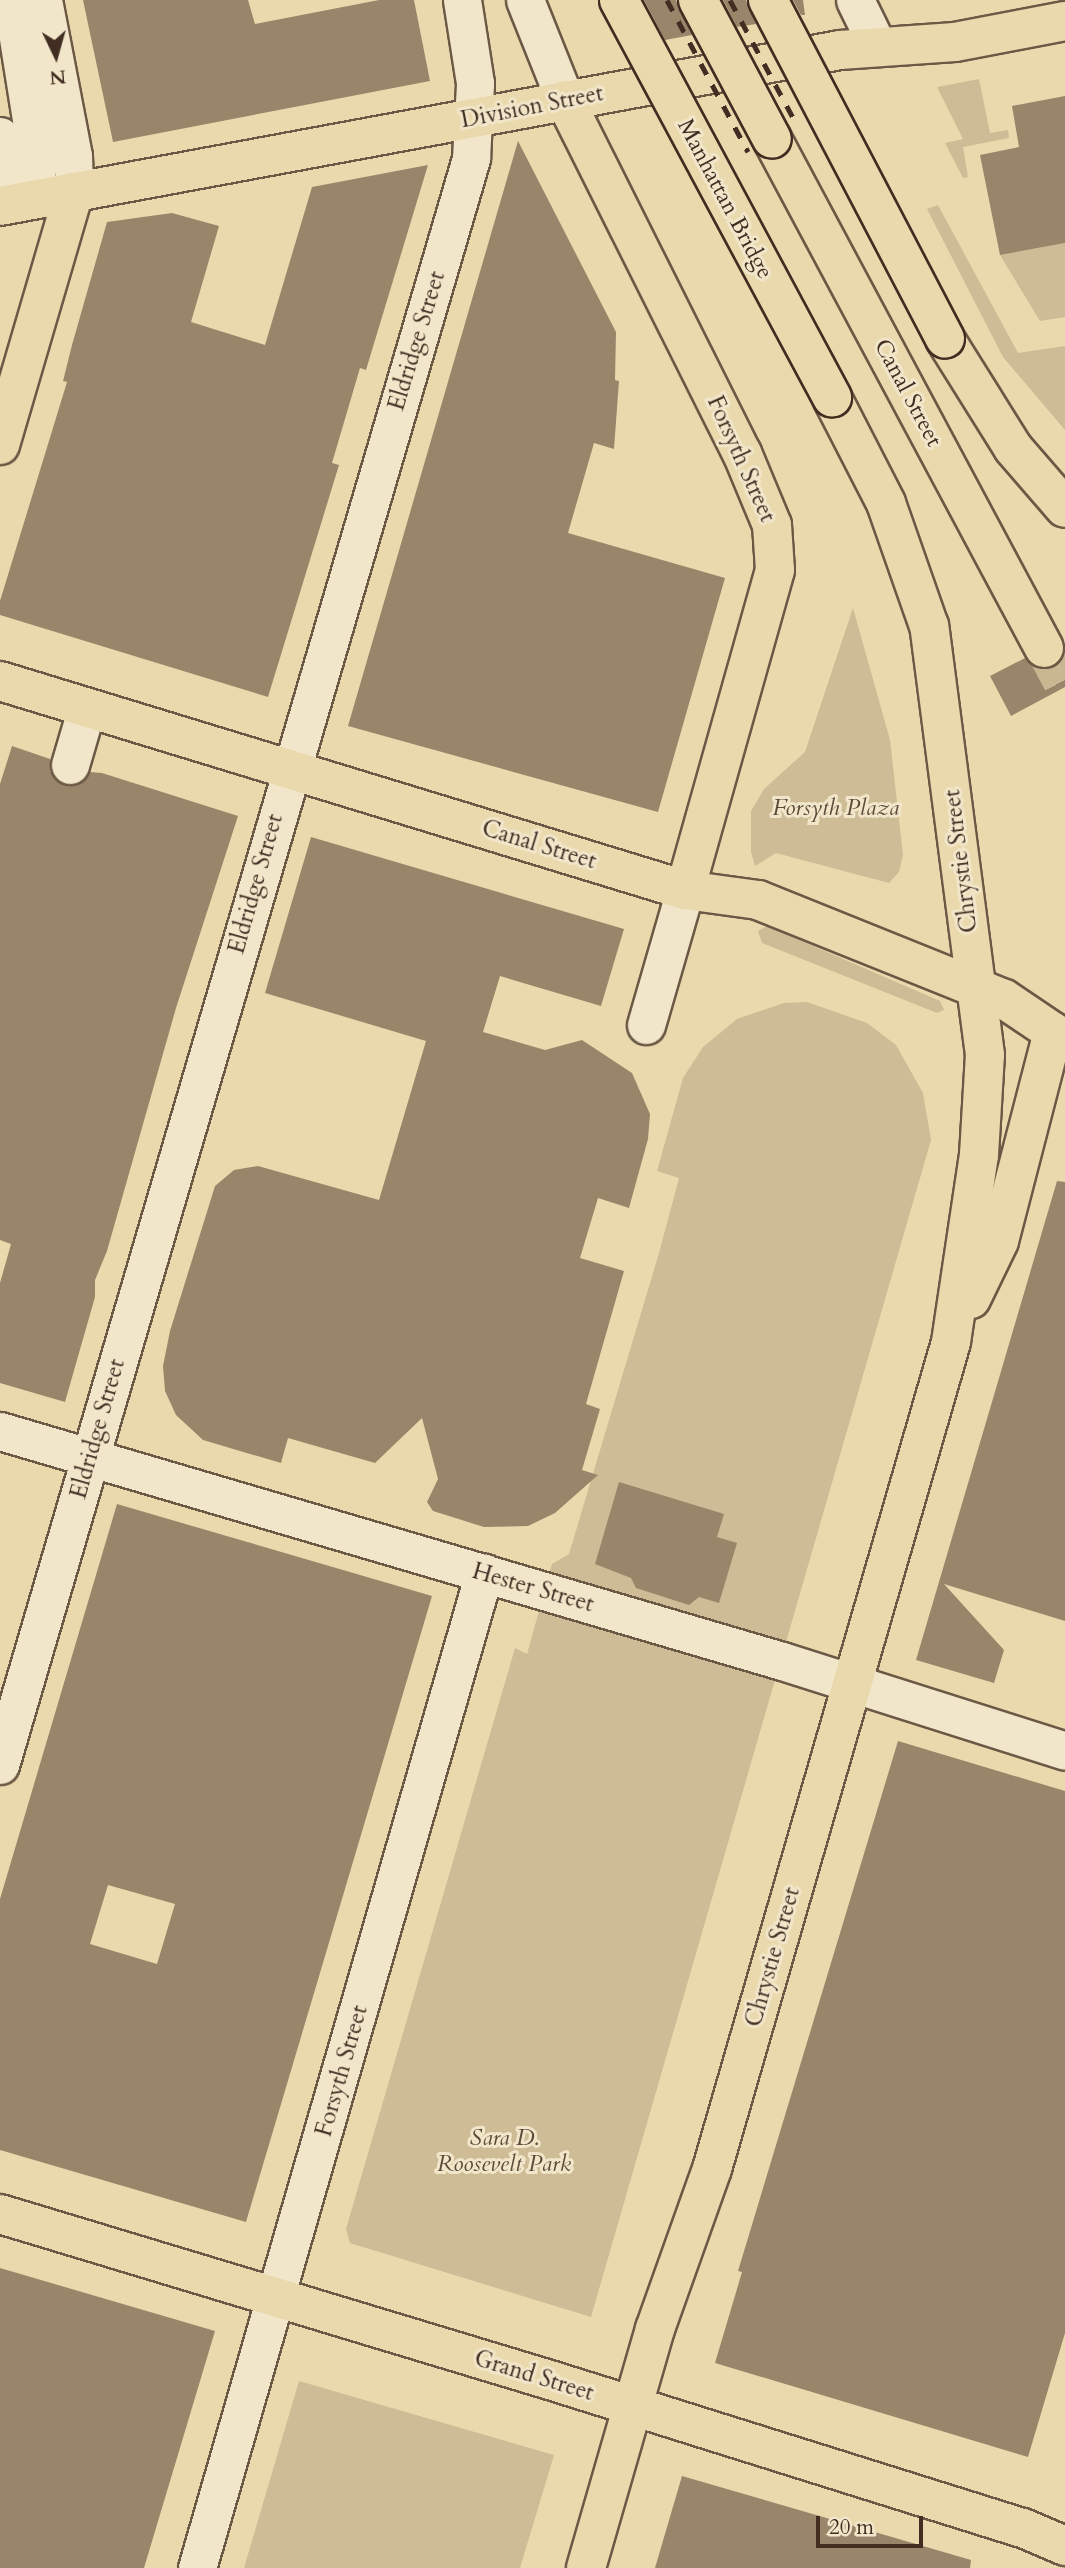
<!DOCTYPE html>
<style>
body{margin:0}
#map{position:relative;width:1065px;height:2568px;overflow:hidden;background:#ead9ad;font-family:Cardo,serif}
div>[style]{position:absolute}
.green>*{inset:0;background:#cdbc95}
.building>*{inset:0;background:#99866a}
.major-tunnel>*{height:38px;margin-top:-19px;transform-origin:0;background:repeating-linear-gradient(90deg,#c8b791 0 38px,transparent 0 57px)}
.roads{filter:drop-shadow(2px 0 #6b5845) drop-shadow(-2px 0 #6b5845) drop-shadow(0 2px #6b5845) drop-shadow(0 -2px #6b5845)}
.minor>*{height:37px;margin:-18.5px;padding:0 18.5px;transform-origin:18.5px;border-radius:18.5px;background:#f1e6ca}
.major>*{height:38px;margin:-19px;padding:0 19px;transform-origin:19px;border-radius:19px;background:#ead9ad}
.rail>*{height:5px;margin-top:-2.5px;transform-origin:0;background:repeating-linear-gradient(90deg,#412d22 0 12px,transparent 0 24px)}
.bridges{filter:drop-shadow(2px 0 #412d22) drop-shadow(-2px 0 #412d22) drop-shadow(0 2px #412d22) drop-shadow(0 -2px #412d22)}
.major-bridge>*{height:38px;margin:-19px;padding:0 19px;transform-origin:19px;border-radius:19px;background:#ead9ad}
span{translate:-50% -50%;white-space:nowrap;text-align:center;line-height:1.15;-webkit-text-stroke:6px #f1e6ca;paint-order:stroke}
.street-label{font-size:23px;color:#412d22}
.park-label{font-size:23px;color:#5d4a39;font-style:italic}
.north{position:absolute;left:21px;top:21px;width:70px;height:70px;-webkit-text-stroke:5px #f1e6ca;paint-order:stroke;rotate:175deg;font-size:19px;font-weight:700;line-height:28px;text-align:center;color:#412d22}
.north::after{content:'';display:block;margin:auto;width:24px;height:32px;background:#412d22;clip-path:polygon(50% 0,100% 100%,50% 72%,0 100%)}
.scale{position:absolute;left:816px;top:2516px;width:107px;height:32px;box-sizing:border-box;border:4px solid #412d22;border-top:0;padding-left:9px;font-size:21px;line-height:24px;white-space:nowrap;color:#412d22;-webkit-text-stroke:5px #f1e6ca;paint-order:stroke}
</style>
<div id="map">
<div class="green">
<div style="clip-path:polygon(979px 79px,990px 133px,1008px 130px,1009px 138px,963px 147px,968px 177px,963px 178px,945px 143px,963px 139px,937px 87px)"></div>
<div style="clip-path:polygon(938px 205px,1018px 353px,1065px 346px,1065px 430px,1003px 357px,927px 209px)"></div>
<div style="clip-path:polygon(1065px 243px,1065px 317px,1040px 321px,1000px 255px)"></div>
<div style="clip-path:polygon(853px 608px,890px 740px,903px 855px,899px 872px,889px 883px,776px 853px,755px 866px,751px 852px,751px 811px,764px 789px,805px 752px)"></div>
<div style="clip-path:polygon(767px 926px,940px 1001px,944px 1010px,937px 1013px,762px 943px,758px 931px)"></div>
<div style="clip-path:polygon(807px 1002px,867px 1023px,896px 1045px,923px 1093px,931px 1140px,591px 2317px,350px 2243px,346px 2229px,515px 1648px,527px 1654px,552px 1564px,569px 1554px,659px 1253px,679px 1178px,657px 1171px,683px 1078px,703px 1047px,737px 1019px,784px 1003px)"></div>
<div style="clip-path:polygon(299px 2381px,554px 2455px,520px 2568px,244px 2568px)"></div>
</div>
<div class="building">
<div style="clip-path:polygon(83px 0,248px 0,255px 24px,379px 0,414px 0,430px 81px,113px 142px)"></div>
<div style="clip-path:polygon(644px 0,676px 0,692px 35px,665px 40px)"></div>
<div style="clip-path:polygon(723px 0,746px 0,756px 24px,737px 27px)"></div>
<div style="clip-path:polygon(793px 0,803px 0,805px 15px,801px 15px)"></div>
<div style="clip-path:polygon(1065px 96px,1065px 243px,1000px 255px,980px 155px,1019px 147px,1012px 106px)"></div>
<div style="clip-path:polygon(518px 141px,616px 332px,615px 380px,619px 381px,614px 449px,594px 443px,568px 533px,725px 578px,658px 812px,348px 726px)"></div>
<div style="clip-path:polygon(428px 165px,366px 370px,360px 368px,332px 463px,339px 465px,268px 697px,0 615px,0 601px,67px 382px,63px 381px,72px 345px,107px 222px,172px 213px,219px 226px,191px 322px,265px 345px,312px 187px)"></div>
<div style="clip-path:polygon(1065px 652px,1065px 687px,1011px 716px,990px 676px,1025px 658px,1033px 667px,1054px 668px)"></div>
<div style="clip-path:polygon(12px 746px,50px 759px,50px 771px,63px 785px,76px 785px,90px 772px,102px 773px,238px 816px,176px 1008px,107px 1251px,95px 1280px,95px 1297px,65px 1402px,0 1383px,0 1283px,11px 1244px,0 1240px,0 784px)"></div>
<div style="clip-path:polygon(311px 837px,624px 929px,601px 1006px,500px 976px,483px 1032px,545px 1050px,582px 1040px,632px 1073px,650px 1114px,648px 1139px,629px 1208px,598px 1198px,580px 1258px,624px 1271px,586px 1404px,600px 1409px,582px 1470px,598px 1475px,555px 1513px,528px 1526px,484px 1527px,433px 1511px,427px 1502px,438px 1479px,422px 1418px,375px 1463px,288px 1438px,281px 1463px,203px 1440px,176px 1415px,165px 1391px,163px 1366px,170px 1331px,215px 1186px,234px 1170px,258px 1166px,379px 1200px,426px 1041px,265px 993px)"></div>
<div style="clip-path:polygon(1057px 1181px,1065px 1182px,1065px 1621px,944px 1584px,1004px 1650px,994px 1683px,916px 1660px)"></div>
<div style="clip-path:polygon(619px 1482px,724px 1514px,717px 1537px,737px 1543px,719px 1603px,699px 1597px,689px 1605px,636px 1588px,631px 1578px,595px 1564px)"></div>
<div style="clip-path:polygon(evenodd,117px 1504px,432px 1596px,246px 2222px,0 2150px,0 1899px,117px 1504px,108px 1885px,175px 1904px,157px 1964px,90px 1944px,108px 1885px)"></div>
<div style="clip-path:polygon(898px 1741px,1065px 1791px,1065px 2333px,1028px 2457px,715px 2363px,742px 2272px,738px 2271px)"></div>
<div style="clip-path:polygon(0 2268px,215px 2331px,144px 2568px,0 2568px)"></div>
<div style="clip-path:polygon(682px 2476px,971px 2560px,970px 2568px,655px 2568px)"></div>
</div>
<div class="major-tunnel">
<div style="left:1044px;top:648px;width:44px;rotate:61.7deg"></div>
</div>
<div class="roads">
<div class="minor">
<div style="left:43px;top:0;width:159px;rotate:79.1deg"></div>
<div style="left:73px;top:156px;width:36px;rotate:88deg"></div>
<div style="left:525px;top:0;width:108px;rotate:68.2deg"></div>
<div style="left:855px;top:0;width:52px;rotate:63.9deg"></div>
<div style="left:0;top:136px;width:39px;rotate:75deg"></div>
<div style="left:10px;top:174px;width:9px;rotate:32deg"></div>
<div style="left:18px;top:179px;width:18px;rotate:-9deg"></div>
<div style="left:36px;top:176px;width:13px;rotate:-81deg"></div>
<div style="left:38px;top:163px;width:165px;rotate:-99.1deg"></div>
<div style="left:70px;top:765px;width:60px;rotate:-73.7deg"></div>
<div style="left:646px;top:1025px;width:141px;rotate:-73.9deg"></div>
<div style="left:0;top:1431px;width:815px;rotate:16.39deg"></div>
<div style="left:782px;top:1661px;width:297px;rotate:17.6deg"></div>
<div style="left:0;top:1765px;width:1675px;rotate:-73.66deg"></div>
<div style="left:471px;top:158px;width:75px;rotate:-86.9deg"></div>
<div style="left:475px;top:83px;width:84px;rotate:-98.9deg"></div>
<div style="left:197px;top:2568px;width:1036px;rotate:-73.91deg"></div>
</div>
<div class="major">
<div style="left:565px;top:100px;width:395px;rotate:63.4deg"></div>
<div style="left:742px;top:453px;width:78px;rotate:67.4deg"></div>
<div style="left:772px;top:525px;width:45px;rotate:86.2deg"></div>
<div style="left:775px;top:570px;width:332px;rotate:105.7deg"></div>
<div style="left:772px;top:139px;width:577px;rotate:61.88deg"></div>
<div style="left:0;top:206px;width:854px;rotate:-10.52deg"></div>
<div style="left:840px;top:50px;width:115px;rotate:-4deg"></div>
<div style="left:955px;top:42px;width:112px;rotate:-10.8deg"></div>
<div style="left:945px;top:339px;width:128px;rotate:58deg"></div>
<div style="left:1013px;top:448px;width:79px;rotate:49.1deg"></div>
<div style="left:0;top:445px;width:264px;rotate:-73.7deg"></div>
<div style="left:0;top:681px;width:716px;rotate:16.97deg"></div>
<div style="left:685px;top:890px;width:74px;rotate:7.8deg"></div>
<div style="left:758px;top:900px;width:265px;rotate:21.9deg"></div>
<div style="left:1004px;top:999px;width:59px;rotate:34deg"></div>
<div style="left:971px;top:1299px;width:64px;rotate:-64.2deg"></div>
<div style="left:999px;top:1241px;width:216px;rotate:-75.5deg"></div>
<div style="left:0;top:2214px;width:578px;rotate:16.8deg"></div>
<div style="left:553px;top:2381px;width:492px;rotate:17.4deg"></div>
<div style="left:1023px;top:2528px;width:46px;rotate:23.2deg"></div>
<div style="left:586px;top:2568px;width:249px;rotate:-73.9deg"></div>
<div style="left:655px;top:2329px;width:170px;rotate:-70.4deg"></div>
<div style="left:712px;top:2169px;width:861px;rotate:-73.88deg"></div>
<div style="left:951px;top:1342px;width:189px;rotate:-81.5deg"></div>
<div style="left:979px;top:1155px;width:100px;rotate:-86.6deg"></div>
<div style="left:985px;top:1055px;width:433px;rotate:-97.4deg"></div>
<div style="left:929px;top:626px;width:130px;rotate:-109.3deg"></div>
<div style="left:886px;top:503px;width:118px;rotate:-117.2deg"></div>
</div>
</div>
<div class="rail">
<div style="left:637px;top:0;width:187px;rotate:62.2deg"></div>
<div style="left:667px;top:0;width:172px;rotate:61.9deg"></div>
<div style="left:730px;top:0;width:142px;rotate:61.8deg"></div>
<div style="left:754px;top:0;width:132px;rotate:61.9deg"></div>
</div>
<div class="bridges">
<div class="major-bridge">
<div style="left:619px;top:0;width:451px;rotate:61.8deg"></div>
<div style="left:698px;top:0;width:157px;rotate:62deg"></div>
<div style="left:768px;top:0;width:382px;rotate:62.4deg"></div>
</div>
</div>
<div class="street-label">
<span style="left:532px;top:107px;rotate:-11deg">Division Street</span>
<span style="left:725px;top:199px;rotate:62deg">Manhattan Bridge</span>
<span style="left:417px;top:341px;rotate:-73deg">Eldridge Street</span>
<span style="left:908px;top:393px;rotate:62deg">Canal Street</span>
<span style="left:741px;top:459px;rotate:66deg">Forsyth Street</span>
<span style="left:539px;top:845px;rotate:17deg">Canal Street</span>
<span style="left:961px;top:861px;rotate:-97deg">Chrystie Street</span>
<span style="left:256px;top:884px;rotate:-74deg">Eldridge Street</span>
<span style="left:98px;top:1429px;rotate:-74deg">Eldridge Street</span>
<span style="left:533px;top:1588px;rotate:16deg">Hester Street</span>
<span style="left:773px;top:1957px;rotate:-74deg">Chrystie Street</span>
<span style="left:342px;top:2071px;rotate:-74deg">Forsyth Street</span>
<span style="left:534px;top:2376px;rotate:17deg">Grand Street</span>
</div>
<div class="park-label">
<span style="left:836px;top:808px">Forsyth Plaza</span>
<span style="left:504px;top:2151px">Sara D.<br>Roosevelt Park</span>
</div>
<div class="north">N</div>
<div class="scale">20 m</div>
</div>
